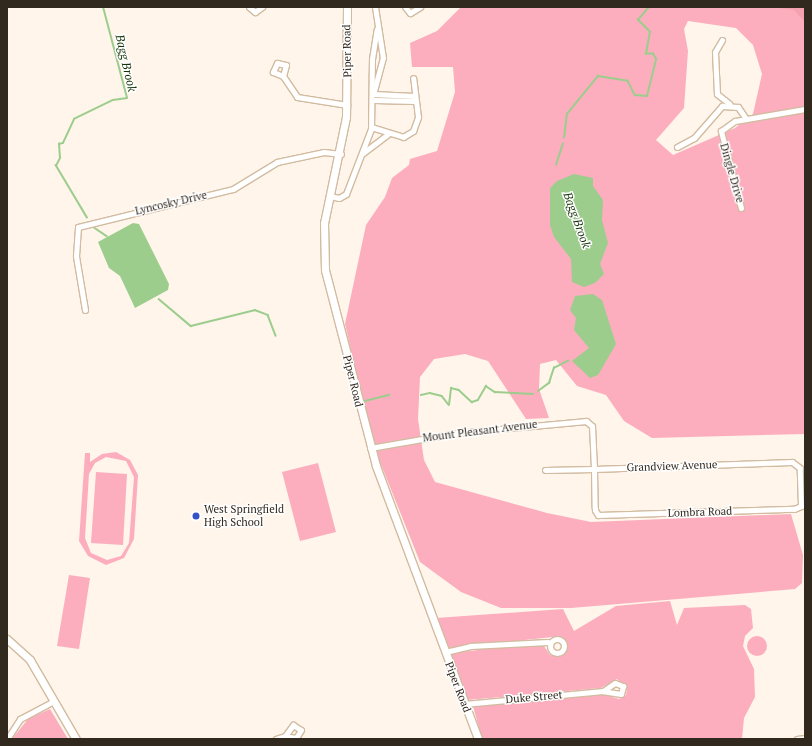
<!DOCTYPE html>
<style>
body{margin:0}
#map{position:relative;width:812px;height:746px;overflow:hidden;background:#fff5ea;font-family:"PT Serif",serif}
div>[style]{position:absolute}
.green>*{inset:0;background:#fcaebe}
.round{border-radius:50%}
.forest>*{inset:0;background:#f3a0b0}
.water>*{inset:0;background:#9ccd8d}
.stream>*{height:1.5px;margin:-0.75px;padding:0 0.75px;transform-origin:0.75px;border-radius:0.75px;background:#9ccd8d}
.roads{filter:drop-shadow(1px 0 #d2bba0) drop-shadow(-1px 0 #d2bba0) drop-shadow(0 1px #d2bba0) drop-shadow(0 -1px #d2bba0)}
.street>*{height:5px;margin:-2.5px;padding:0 2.5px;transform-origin:2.5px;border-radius:2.5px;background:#fff}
.street>.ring{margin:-2.5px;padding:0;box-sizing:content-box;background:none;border:5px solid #fff;border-radius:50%}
.secondary>*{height:7px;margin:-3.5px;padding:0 3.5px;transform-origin:3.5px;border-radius:3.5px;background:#fff}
.dots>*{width:11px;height:11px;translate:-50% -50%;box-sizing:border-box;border:2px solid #fff;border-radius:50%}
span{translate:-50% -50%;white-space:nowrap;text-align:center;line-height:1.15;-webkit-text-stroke:3px #fff;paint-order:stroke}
.street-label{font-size:11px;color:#31281e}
.poi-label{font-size:11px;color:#31281e}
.left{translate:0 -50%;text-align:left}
.water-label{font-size:12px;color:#153408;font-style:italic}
.frame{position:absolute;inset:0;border:8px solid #31281e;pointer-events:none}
</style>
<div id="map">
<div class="green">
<div style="clip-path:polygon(evenodd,461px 7px,802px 7px,805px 10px,805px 434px,652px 438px,624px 421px,606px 395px,577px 386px,556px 360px,540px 364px,539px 389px,549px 418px,526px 419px,488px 361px,465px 354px,434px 359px,420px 377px,418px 419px,424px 460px,435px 482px,547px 513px,591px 522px,791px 514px,803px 555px,802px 583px,795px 589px,571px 608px,501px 608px,461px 592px,420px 562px,372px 442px,345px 324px,366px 225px,385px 197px,392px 178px,409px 165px,410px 159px,437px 151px,455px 92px,453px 67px,412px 67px,410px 43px,437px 31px,461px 7px,688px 21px,736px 28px,753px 45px,762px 74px,753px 114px,735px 128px,673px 155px,656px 140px,684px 108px,688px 51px,684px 29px,688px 21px)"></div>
<div style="clip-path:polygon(evenodd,116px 452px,130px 460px,138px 475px,134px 539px,124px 558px,106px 565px,88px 556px,79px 541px,85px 453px,90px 453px,90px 462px,102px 454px,116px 452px,106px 457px,126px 461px,134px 477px,129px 543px,121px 556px,107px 560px,91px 553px,85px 538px,89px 474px,95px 463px,106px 457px)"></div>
<div style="clip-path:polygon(318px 463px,336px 532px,300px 541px,282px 472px)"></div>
<div style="clip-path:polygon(96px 472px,127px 474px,123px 545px,91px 543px)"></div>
<div style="clip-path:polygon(69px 575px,90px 578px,79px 649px,57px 646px)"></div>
<div style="clip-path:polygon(670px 601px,677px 625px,684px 608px,745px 605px,751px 609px,753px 628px,745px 636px,743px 646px,754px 669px,755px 697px,744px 718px,742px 739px,482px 739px,473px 706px,604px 694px,619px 699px,626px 695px,627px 688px,617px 679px,601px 688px,467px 700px,451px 653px,542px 643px,550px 655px,559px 657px,567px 650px,566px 643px,553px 637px,448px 648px,436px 618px,563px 609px,574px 631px,616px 606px)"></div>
<div class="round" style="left:747px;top:636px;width:20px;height:20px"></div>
<div style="clip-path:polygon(50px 709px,68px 739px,12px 739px,28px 719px)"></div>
</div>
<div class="forest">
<div style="clip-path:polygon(772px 7px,805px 7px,805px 22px,794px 10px)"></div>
</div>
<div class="water">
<div style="clip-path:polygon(574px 174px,593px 178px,593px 186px,603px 200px,602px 220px,608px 243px,600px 264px,604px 274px,595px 283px,584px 287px,572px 282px,571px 259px,554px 237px,550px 225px,550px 188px,557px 181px)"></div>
<div style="clip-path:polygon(133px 223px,139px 224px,169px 284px,168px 290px,135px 308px,120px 276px,109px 268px,98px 242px)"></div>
<div style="clip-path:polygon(593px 294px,602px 300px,616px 344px,598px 375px,590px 378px,572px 361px,589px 348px,574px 330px,576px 318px,570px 310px,575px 296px)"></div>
</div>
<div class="stream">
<div style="left:564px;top:138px;width:24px;rotate:-83deg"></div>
<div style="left:567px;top:114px;width:49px;rotate:-50.8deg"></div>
<div style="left:598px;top:76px;width:30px;rotate:9deg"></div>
<div style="left:628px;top:81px;width:16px;rotate:63deg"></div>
<div style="left:635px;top:95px;width:12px;rotate:5deg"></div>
<div style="left:647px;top:96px;width:38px;rotate:-76deg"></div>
<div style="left:656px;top:59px;width:6px;rotate:-121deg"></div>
<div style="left:653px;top:54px;width:7px;rotate:180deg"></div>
<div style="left:646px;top:54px;width:22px;rotate:-80deg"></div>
<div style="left:650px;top:32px;width:17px;rotate:-135deg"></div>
<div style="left:638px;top:20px;width:17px;rotate:-50deg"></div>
<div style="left:556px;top:165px;width:22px;rotate:-72deg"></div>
<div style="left:87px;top:218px;width:61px;rotate:-120.8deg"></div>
<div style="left:56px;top:166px;width:9px;rotate:-63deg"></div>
<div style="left:60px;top:158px;width:14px;rotate:-94deg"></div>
<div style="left:59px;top:144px;width:4px;rotate:-14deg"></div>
<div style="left:63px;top:143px;width:26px;rotate:-65deg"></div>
<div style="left:74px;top:119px;width:43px;rotate:-26deg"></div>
<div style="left:113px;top:100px;width:14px;rotate:-8deg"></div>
<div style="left:127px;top:98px;width:94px;rotate:-104.8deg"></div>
<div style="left:92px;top:226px;width:18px;rotate:34deg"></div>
<div style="left:159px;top:299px;width:42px;rotate:40.2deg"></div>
<div style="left:191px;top:326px;width:66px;rotate:-14deg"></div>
<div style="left:255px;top:310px;width:14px;rotate:21deg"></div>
<div style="left:268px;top:315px;width:22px;rotate:69deg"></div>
<div style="left:538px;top:391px;width:14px;rotate:-36deg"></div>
<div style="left:549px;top:383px;width:16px;rotate:-72deg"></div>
<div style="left:554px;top:368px;width:16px;rotate:-27deg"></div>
<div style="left:421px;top:395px;width:9px;rotate:-13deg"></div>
<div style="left:430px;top:393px;width:12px;rotate:14deg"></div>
<div style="left:442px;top:396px;width:11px;rotate:52deg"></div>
<div style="left:449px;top:405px;width:17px;rotate:-83deg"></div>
<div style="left:451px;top:388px;width:8px;rotate:14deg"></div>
<div style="left:459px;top:390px;width:18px;rotate:43deg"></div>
<div style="left:472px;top:402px;width:6px;rotate:-18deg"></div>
<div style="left:478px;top:400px;width:16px;rotate:-60deg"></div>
<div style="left:486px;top:386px;width:11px;rotate:34deg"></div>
<div style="left:495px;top:392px;width:38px;rotate:3deg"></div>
<div style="left:365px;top:401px;width:25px;rotate:-14deg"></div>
</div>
<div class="roads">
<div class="street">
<div style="left:249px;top:7px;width:8px;rotate:40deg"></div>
<div style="left:255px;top:12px;width:9px;rotate:-36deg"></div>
<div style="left:405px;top:7px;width:8px;rotate:50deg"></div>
<div style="left:410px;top:13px;width:12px;rotate:-31deg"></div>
<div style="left:722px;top:40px;width:14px;rotate:120deg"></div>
<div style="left:715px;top:52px;width:42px;rotate:87.3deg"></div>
<div style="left:717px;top:94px;width:16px;rotate:38deg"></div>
<div style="left:283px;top:76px;width:11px;rotate:-158deg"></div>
<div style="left:273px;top:72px;width:10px;rotate:-66deg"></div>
<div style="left:277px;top:63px;width:9px;rotate:13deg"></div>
<div style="left:286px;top:65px;width:11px;rotate:105deg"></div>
<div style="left:283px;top:76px;width:25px;rotate:56deg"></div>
<div style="left:297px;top:97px;width:51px;rotate:9.1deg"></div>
<div style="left:374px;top:91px;width:34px;rotate:-75deg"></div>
<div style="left:383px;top:58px;width:52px;rotate:-98.9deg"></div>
<div style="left:373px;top:94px;width:42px;rotate:2.7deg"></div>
<div style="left:374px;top:100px;width:41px;rotate:1.4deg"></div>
<div style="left:371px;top:127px;width:34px;rotate:17deg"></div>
<div style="left:403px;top:137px;width:12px;rotate:-31deg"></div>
<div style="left:413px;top:131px;width:15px;rotate:-70deg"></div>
<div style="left:418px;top:117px;width:39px;rotate:-97deg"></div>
<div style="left:677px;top:147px;width:19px;rotate:-28deg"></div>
<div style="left:694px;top:138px;width:43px;rotate:-48.8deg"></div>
<div style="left:722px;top:106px;width:16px;rotate:4deg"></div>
<div style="left:738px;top:107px;width:14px;rotate:56deg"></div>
<div style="left:363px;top:153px;width:31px;rotate:-37deg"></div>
<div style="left:330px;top:196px;width:9px;rotate:13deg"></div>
<div style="left:339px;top:198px;width:8px;rotate:-30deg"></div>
<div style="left:346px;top:194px;width:70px;rotate:-69deg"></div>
<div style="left:371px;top:129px;width:70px;rotate:-89.2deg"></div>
<div style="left:372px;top:59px;width:30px;rotate:-81deg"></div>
<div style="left:741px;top:208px;width:80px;rotate:-104.6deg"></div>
<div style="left:721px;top:131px;width:17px;rotate:-36deg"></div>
<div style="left:735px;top:121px;width:71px;rotate:-9.7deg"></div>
<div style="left:85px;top:310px;width:55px;rotate:-99.5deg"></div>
<div style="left:76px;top:256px;width:29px;rotate:-86deg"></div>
<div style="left:78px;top:227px;width:160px;rotate:-13.8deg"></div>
<div style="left:233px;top:189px;width:52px;rotate:-31.5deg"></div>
<div style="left:277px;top:162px;width:48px;rotate:-12deg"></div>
<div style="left:324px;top:152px;width:17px;rotate:7deg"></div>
<div style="left:370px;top:448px;width:88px;rotate:-9.8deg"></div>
<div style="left:457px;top:433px;width:130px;rotate:-5.3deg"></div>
<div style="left:586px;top:421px;width:8px;rotate:40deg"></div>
<div style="left:592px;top:426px;width:43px;rotate:87.3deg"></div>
<div style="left:594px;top:469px;width:39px;rotate:89deg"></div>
<div style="left:595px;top:508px;width:2px;rotate:90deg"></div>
<div style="left:595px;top:510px;width:6px;rotate:59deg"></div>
<div style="left:598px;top:515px;width:196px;rotate:-1.8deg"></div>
<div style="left:794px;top:509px;width:8px;rotate:-23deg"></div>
<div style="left:801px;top:506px;width:38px;rotate:-92deg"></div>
<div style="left:800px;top:468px;width:10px;rotate:-143deg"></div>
<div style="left:792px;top:462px;width:198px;rotate:178deg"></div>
<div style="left:594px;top:469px;width:49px;rotate:178.8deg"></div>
<div class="ring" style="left:550px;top:639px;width:9px;height:9px"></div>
<div style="left:445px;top:652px;width:26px;rotate:-13deg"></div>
<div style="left:470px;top:646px;width:78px;rotate:-2.9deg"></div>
<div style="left:615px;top:683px;width:9px;rotate:21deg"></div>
<div style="left:623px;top:686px;width:8px;rotate:104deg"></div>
<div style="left:621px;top:694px;width:18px;rotate:-171deg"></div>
<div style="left:603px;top:691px;width:14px;rotate:-34deg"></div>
<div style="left:464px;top:704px;width:140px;rotate:-5.3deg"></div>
<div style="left:293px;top:725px;width:9px;rotate:32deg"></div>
<div style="left:301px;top:730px;width:9px;rotate:122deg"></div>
<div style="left:296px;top:738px;width:11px;rotate:-170deg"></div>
<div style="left:285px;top:736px;width:14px;rotate:-54deg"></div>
<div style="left:7px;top:739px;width:24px;rotate:-57deg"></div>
<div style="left:20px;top:719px;width:38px;rotate:-28deg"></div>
<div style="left:276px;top:739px;width:9px;rotate:-18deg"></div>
<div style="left:797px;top:739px;width:8px;rotate:-7deg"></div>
</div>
<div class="secondary">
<div style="left:347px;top:7px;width:110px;rotate:90.5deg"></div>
<div style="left:346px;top:117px;width:108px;rotate:101.7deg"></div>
<div style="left:324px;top:223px;width:47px;rotate:88.8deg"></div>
<div style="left:325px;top:270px;width:203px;rotate:75.4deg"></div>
<div style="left:376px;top:466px;width:291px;rotate:69.5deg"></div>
<div style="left:7px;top:639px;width:31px;rotate:42deg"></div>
<div style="left:30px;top:660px;width:91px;rotate:59.8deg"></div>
</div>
</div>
<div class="dots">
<div style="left:196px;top:516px;background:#3452c3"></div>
</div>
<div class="street-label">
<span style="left:347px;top:51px;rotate:-91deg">Piper Road</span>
<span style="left:732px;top:173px;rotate:74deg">Dingle Drive</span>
<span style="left:171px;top:203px;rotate:-13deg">Lyncosky Drive</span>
<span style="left:353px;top:381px;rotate:76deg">Piper Road</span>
<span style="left:480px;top:431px;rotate:-7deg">Mount Pleasant Avenue</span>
<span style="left:672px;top:466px;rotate:-2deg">Grandview Avenue</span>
<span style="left:700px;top:512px;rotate:-2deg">Lombra Road</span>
<span style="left:458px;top:687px;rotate:69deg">Piper Road</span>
<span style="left:534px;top:697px;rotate:-5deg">Duke Street</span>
</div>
<div class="poi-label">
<span class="left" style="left:204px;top:516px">West Springfield<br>High School</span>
</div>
<div class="water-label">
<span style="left:126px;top:63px;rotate:77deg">Bagg Brook</span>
<span style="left:577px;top:220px;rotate:70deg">Bagg Brook</span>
</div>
<div class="frame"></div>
</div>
